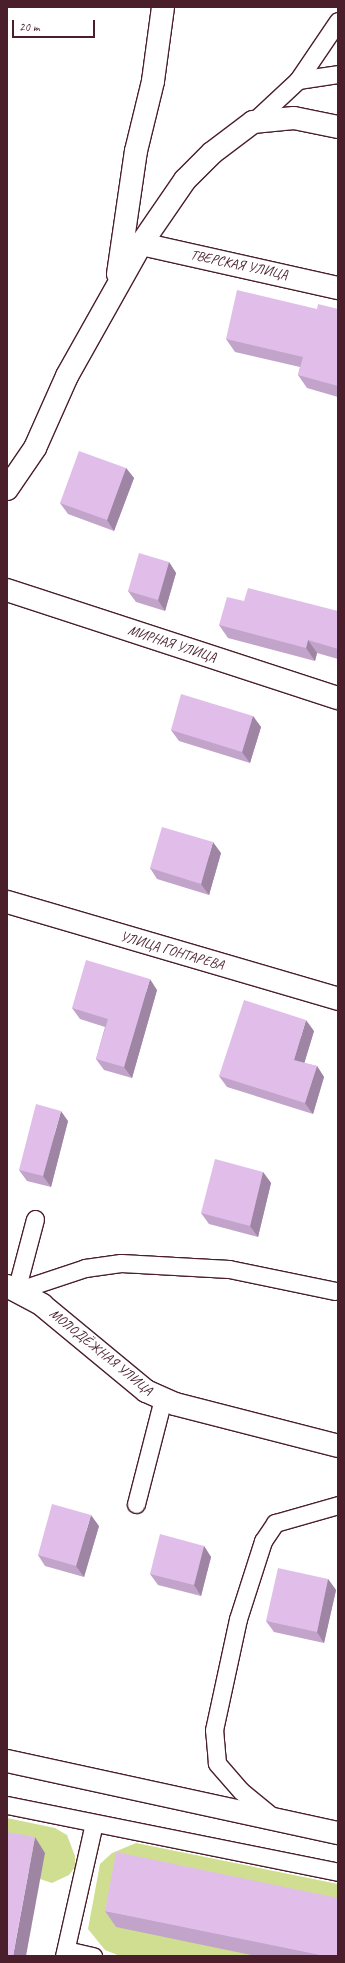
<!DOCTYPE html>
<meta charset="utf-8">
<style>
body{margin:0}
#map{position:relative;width:345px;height:1963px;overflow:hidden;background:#fff;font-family:Caveat,sans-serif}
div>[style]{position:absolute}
.green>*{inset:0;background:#d0de92}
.roads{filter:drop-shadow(1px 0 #4a1f2b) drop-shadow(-1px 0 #4a1f2b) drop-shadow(0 1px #4a1f2b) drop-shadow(0 -1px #4a1f2b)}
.service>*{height:17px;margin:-8.5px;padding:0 8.5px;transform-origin:8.5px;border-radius:8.5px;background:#fff}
.minor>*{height:22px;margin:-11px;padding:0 11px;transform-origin:11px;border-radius:11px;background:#fff}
.wall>*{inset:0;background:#c2a3c9}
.shaded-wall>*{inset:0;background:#9e85a4}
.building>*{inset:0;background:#e1beea}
span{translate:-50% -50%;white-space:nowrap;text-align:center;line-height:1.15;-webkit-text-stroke:3px #fff;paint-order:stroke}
.street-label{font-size:14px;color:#4a1f2b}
.frame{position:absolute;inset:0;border:8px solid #4a1f2b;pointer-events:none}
.scale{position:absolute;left:12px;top:20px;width:83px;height:18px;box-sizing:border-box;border:2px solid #4a1f2b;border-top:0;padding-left:5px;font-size:12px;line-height:14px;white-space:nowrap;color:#4a1f2b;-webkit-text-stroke:3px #fff;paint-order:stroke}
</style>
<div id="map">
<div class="green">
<div style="clip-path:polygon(7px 1818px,55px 1828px,67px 1835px,75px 1856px,75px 1867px,69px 1875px,52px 1883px,40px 1879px,7px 1846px)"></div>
<div style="clip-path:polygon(136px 1843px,338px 1884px,338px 1956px,120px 1956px,105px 1950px,88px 1929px,100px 1864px,112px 1853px)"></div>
</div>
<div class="roads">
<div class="service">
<div style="left:298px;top:80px;width:40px;rotate:-8.5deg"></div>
<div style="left:253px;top:122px;width:62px;rotate:-43deg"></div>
<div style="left:298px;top:80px;width:71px;rotate:-55.9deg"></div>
<div style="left:35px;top:1219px;width:74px;rotate:104.8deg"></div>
<div style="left:16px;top:1291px;width:73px;rotate:-18.4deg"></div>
<div style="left:85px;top:1268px;width:36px;rotate:-8deg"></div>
<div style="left:121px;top:1263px;width:108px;rotate:3.2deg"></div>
<div style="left:229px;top:1269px;width:108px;rotate:11.7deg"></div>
<div style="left:136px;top:1504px;width:108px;rotate:-75.6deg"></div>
<div style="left:7px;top:1805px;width:338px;rotate:11.4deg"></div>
<div style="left:274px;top:1818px;width:43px;rotate:-140.7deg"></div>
<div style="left:241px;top:1791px;width:37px;rotate:-131deg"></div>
<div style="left:217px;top:1763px;width:33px;rotate:-95deg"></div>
<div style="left:214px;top:1730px;width:114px;rotate:-77.8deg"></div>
<div style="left:238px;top:1619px;width:82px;rotate:-72.2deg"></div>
<div style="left:263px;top:1541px;width:22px;rotate:-56deg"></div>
<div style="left:275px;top:1523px;width:66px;rotate:-15.9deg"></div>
<div style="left:66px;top:1950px;width:28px;rotate:13deg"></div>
<div style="left:64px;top:1956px;width:136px;rotate:-77.3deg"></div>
</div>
<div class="minor">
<div style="left:141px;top:244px;width:202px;rotate:12.6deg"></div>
<div style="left:118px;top:274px;width:124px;rotate:-81.7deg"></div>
<div style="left:136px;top:151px;width:72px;rotate:-76.3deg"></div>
<div style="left:153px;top:81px;width:75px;rotate:-82.3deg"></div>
<div style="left:7px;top:489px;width:50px;rotate:-55.7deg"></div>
<div style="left:35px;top:448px;width:79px;rotate:-66deg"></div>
<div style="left:67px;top:376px;width:151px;rotate:-60.7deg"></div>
<div style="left:141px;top:244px;width:78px;rotate:-55.5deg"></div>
<div style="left:185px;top:180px;width:38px;rotate:-45deg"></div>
<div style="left:212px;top:153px;width:51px;rotate:-37.1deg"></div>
<div style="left:253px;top:122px;width:41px;rotate:-5.6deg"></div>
<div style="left:294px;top:118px;width:45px;rotate:11.6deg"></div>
<div style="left:7px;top:590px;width:348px;rotate:18.1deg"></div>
<div style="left:7px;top:902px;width:345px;rotate:16.3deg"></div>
<div style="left:7px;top:1286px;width:40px;rotate:28deg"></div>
<div style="left:42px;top:1305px;width:135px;rotate:39.6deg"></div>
<div style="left:146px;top:1391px;width:32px;rotate:24deg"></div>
<div style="left:175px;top:1404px;width:168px;rotate:14.4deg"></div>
<div style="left:7px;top:1761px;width:339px;rotate:12.3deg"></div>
</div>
</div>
<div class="wall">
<div style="clip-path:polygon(317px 309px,338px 309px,338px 397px,307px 388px,298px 375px,300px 367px,235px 352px,226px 339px)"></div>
<div style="clip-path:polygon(126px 468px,134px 478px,114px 531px,68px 514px,60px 503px)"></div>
<div style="clip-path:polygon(169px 562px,176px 573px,165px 611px,136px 602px,128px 591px)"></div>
<div style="clip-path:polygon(244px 601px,338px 611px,338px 659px,317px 653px,315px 661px,228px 638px,219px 625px)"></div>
<div style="clip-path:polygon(253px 716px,261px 727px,250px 763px,179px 741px,171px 730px)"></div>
<div style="clip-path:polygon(221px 853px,209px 895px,157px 879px,150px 868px)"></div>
<div style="clip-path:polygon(157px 990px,132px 1078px,104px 1070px,96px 1059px,105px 1027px,80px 1019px,72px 1008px)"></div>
<div style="clip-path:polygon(314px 1031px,304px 1063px,317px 1066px,324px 1077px,313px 1114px,227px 1087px,219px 1076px)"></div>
<div style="clip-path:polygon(68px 1121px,51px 1187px,27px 1181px,19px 1170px)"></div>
<div style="clip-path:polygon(263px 1172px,271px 1183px,258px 1237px,209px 1224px,201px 1213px)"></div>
<div style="clip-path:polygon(99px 1526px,84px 1577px,45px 1566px,38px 1555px)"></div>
<div style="clip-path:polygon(204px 1546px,211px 1557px,201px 1596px,158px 1585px,150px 1574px)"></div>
<div style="clip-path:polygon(328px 1579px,336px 1590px,324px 1643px,274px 1632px,266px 1621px)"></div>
<div style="clip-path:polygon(105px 1911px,338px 1956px,256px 1956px,116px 1927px)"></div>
</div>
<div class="shaded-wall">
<div style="clip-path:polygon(126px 468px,134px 478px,114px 531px,107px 520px)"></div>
<div style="clip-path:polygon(169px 562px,176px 573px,165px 611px,158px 600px)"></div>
<div style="clip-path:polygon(308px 640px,317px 653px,315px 661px,306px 648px)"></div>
<div style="clip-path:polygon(253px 716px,261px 727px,250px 763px,242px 752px)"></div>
<div style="clip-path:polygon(213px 842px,221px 853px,209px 895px,201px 884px)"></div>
<div style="clip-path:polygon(150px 979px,157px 990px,132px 1078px,124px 1067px)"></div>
<div style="clip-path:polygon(306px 1020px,314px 1031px,302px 1071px,294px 1060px)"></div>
<div style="clip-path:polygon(317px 1066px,324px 1077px,313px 1114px,305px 1103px)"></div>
<div style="clip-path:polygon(61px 1111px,68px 1121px,51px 1187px,43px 1176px)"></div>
<div style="clip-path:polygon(263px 1172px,271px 1183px,258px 1237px,250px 1226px)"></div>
<div style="clip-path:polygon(91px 1515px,99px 1526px,84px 1577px,76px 1566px)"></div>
<div style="clip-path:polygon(204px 1546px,211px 1557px,201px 1596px,194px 1585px)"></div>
<div style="clip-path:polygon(328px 1579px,336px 1590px,324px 1643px,317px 1632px)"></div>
<div style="clip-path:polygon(35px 1837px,45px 1853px,26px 1956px,13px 1956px)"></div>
</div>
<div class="building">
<div style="clip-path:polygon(237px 290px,317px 309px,318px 304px,338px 309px,338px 386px,298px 375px,303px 357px,226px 339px)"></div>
<div style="clip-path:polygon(79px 451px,126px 468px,107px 520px,60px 503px)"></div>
<div style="clip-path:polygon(139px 553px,169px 562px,158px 600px,128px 591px)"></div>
<div style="clip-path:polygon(248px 588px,338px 611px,338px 649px,308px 640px,306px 648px,219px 625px,227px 597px,244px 601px)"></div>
<div style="clip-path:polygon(181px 694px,253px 716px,242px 752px,171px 730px)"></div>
<div style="clip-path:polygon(162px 827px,213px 842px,201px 884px,150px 868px)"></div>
<div style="clip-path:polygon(86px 960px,150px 979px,124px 1067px,96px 1059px,108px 1019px,72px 1008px)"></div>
<div style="clip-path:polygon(244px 1000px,306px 1020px,294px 1060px,317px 1066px,305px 1103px,219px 1076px)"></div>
<div style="clip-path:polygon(36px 1104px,61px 1111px,43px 1176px,19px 1170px)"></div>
<div style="clip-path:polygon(215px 1159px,263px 1172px,250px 1226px,201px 1213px)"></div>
<div style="clip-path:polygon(52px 1504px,91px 1515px,76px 1566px,38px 1555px)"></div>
<div style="clip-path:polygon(160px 1534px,204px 1546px,194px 1585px,150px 1574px)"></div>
<div style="clip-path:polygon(278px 1568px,328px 1579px,317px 1632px,266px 1621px)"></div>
<div style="clip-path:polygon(7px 1832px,35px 1837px,13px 1956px,7px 1956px)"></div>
<div style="clip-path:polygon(116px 1852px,338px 1898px,338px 1956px,325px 1956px,105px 1911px)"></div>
</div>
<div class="street-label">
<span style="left:239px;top:265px;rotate:12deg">ТВЕРСКАЯ УЛИЦА</span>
<span style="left:172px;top:644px;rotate:18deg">МИРНАЯ УЛИЦА</span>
<span style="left:172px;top:951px;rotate:16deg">УЛИЦА ГОНТАРЕВА</span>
<span style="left:101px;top:1352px;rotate:39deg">МОЛОДЁЖНАЯ УЛИЦА</span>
</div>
<div class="frame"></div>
<div class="scale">20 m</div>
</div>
